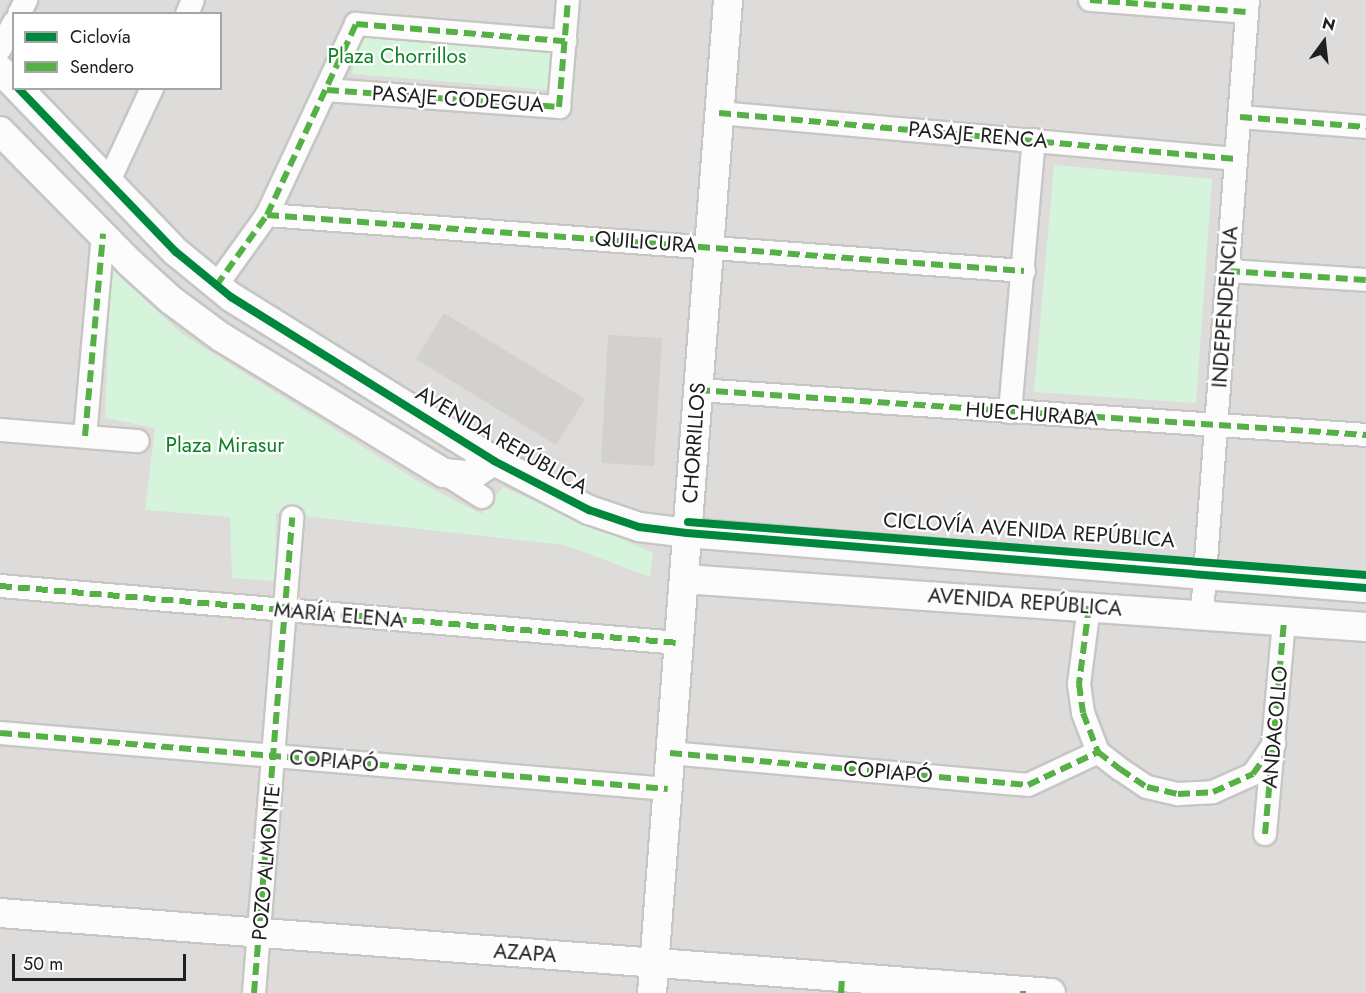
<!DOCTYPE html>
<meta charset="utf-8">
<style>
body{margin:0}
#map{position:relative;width:1366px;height:993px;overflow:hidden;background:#eeede9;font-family:Jost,sans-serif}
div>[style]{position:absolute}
.residential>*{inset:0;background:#dddcda}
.park>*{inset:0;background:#d6f4db}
.building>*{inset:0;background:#d2d1ce}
.roads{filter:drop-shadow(2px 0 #c7c6c5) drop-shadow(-2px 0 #c7c6c5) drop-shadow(0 2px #c7c6c5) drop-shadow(0 -2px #c7c6c5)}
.minor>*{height:22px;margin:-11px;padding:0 11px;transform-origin:11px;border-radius:11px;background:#fcfcfc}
.tertiary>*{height:28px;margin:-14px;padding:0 14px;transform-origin:14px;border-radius:14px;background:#fcfcfc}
.quiet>*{height:6px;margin-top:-3px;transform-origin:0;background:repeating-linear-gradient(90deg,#55b145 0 12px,transparent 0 18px)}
.cycleway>*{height:8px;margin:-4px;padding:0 4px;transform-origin:4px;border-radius:4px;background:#00873e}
span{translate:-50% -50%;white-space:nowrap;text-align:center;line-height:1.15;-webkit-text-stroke:4.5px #fff;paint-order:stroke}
.park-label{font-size:21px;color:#0a8223}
.street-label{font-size:21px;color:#202020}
.legend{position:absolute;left:12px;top:12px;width:210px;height:78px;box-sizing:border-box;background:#fff;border:2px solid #a6a6a6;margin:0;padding:8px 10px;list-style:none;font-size:18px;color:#202020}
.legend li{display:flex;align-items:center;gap:12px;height:30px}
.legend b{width:30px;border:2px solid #a6a6a6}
.north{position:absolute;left:1294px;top:12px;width:60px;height:60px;-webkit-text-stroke:4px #fff;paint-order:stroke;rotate:15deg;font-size:16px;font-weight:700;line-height:24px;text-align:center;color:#202020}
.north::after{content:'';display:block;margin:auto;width:21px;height:27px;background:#202020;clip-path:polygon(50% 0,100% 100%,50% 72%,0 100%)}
.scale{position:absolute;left:12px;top:954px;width:174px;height:27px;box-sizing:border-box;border:3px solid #202020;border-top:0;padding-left:8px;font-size:18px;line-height:21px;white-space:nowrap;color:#202020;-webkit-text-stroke:4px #fff;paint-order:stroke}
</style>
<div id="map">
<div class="residential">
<div style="clip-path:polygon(evenodd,0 0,1366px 0,1366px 993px,0 993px,0 0,14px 14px,220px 14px,220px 88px,14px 88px,14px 14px)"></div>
</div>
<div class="park">
<div style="clip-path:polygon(360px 32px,550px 50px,549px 90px,352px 74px)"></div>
<div style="clip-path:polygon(1054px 165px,1212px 179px,1196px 403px,1034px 392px)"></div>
<div style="clip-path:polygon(111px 268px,182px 334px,421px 483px,481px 514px,503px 487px,653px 553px,650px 577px,565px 545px,276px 513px,275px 581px,232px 578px,230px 517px,145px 510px,155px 428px,105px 418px)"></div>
</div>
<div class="building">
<div style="clip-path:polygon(444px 313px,585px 399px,556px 445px,416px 359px)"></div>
<div style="clip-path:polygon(608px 335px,662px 338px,654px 466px,601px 463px)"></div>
</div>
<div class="roads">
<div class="minor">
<div style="left:1090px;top:0;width:157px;rotate:4.4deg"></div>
<div style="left:19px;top:14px;width:16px;rotate:-63deg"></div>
<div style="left:187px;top:14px;width:15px;rotate:-67deg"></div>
<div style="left:0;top:49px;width:30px;rotate:-62deg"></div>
<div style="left:327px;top:90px;width:233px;rotate:4.2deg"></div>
<div style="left:559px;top:107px;width:107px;rotate:-85.2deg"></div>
<div style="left:719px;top:113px;width:519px;rotate:5.08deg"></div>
<div style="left:1240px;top:117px;width:126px;rotate:4.5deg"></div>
<div style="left:108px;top:183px;width:105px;rotate:-65.1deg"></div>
<div style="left:267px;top:215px;width:759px;rotate:4.23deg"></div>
<div style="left:1228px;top:271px;width:138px;rotate:3.7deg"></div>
<div style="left:216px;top:286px;width:87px;rotate:-54.3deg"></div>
<div style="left:267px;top:215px;width:211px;rotate:-65deg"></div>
<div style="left:356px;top:24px;width:210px;rotate:4.7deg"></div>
<div style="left:698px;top:390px;width:670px;rotate:3.85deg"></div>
<div style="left:1010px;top:412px;width:273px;rotate:-85deg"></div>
<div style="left:0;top:430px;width:138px;rotate:4.6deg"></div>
<div style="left:85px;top:436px;width:203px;rotate:-84.9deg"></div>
<div style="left:444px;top:473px;width:45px;rotate:32.3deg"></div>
<div style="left:0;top:586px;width:681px;rotate:4.8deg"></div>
<div style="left:1089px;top:606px;width:79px;rotate:97.3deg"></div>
<div style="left:1079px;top:684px;width:29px;rotate:82deg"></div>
<div style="left:1083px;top:713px;width:42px;rotate:69deg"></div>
<div style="left:1098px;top:752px;width:28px;rotate:38deg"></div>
<div style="left:1120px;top:769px;width:32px;rotate:34deg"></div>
<div style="left:1147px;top:787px;width:32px;rotate:13deg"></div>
<div style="left:1178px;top:794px;width:35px;rotate:-3deg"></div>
<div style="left:1213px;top:792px;width:44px;rotate:-24.2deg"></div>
<div style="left:1253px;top:774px;width:37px;rotate:-55deg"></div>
<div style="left:1202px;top:614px;width:616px;rotate:-85.72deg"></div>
<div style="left:0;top:733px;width:670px;rotate:4.79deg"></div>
<div style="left:670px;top:753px;width:359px;rotate:5.1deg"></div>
<div style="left:1028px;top:785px;width:77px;rotate:-25.2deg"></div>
<div style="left:1265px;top:834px;width:215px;rotate:-84.9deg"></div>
<div style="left:254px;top:993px;width:477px;rotate:-85.4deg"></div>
</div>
<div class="tertiary">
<div style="left:0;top:70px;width:20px;rotate:45deg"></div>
<div style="left:18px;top:88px;width:228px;rotate:46.1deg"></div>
<div style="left:176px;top:252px;width:71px;rotate:39.3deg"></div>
<div style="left:231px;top:297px;width:310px;rotate:31.9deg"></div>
<div style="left:494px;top:461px;width:107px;rotate:27.3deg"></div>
<div style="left:589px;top:510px;width:53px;rotate:18.8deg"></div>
<div style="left:639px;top:527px;width:48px;rotate:7.1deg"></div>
<div style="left:687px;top:533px;width:681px;rotate:4.63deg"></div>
<div style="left:0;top:131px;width:185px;rotate:45.4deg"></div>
<div style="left:130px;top:263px;width:55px;rotate:42.1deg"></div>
<div style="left:171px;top:300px;width:62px;rotate:36.5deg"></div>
<div style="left:221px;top:337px;width:261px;rotate:31.4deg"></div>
<div style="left:444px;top:473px;width:21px;rotate:5deg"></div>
<div style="left:465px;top:475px;width:12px;rotate:-14deg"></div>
<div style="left:477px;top:472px;width:20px;rotate:-33deg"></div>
<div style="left:684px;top:579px;width:684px;rotate:4.03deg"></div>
<div style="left:0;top:913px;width:1054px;rotate:4.35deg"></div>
<div style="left:652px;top:993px;width:996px;rotate:-85.62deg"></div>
</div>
</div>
<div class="quiet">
<div style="left:1090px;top:0;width:157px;rotate:4.4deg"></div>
<div style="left:327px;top:90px;width:233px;rotate:4.2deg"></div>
<div style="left:559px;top:107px;width:107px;rotate:-85.2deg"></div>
<div style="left:719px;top:113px;width:519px;rotate:5.08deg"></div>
<div style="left:1240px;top:117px;width:126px;rotate:4.5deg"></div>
<div style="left:267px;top:215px;width:759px;rotate:4.23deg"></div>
<div style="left:1228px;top:271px;width:138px;rotate:3.7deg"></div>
<div style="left:216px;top:286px;width:87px;rotate:-54.3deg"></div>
<div style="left:267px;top:215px;width:211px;rotate:-65deg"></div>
<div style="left:356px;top:24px;width:210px;rotate:4.7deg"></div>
<div style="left:698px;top:390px;width:670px;rotate:3.85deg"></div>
<div style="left:85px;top:436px;width:203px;rotate:-84.9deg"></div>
<div style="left:0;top:586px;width:681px;rotate:4.8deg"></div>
<div style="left:1089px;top:606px;width:79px;rotate:97.3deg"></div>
<div style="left:1079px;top:684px;width:29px;rotate:82deg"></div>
<div style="left:1083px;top:713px;width:42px;rotate:69deg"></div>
<div style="left:1098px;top:752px;width:28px;rotate:38deg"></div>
<div style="left:1120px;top:769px;width:32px;rotate:34deg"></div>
<div style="left:1147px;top:787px;width:32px;rotate:13deg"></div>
<div style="left:1178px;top:794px;width:35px;rotate:-3deg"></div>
<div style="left:1213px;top:792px;width:44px;rotate:-24.2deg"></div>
<div style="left:1253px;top:774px;width:37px;rotate:-55deg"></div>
<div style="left:0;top:733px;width:670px;rotate:4.79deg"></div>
<div style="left:670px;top:753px;width:359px;rotate:5.1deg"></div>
<div style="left:1028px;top:785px;width:77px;rotate:-25.2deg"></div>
<div style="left:1265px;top:834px;width:215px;rotate:-84.9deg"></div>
<div style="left:254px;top:993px;width:477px;rotate:-85.4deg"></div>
<div style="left:841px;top:993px;width:16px;rotate:-86deg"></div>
<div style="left:1023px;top:993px;width:2px;rotate:-90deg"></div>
</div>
<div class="cycleway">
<div style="left:18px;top:88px;width:228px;rotate:46.1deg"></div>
<div style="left:176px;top:252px;width:71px;rotate:39.3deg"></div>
<div style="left:231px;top:297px;width:310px;rotate:31.9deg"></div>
<div style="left:494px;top:461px;width:107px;rotate:27.3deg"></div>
<div style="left:589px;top:510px;width:53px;rotate:18.8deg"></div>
<div style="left:639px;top:527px;width:48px;rotate:7.1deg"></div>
<div style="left:687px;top:533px;width:681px;rotate:4.63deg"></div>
<div style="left:688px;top:522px;width:680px;rotate:4.47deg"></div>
</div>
<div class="park-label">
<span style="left:397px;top:56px">Plaza Chorrillos</span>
<span style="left:225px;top:445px">Plaza Mirasur</span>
</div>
<div class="street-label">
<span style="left:458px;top:99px;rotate:4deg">PASAJE CODEGUA</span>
<span style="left:978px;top:135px;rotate:5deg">PASAJE RENCA</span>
<span style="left:646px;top:242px;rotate:4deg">QUILICURA</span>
<span style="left:1225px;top:307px;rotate:-86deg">INDEPENDENCIA</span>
<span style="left:1032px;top:414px;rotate:4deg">HUECHURABA</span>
<span style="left:502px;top:440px;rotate:30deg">AVENIDA REPÚBLICA</span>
<span style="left:694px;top:443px;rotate:-86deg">CHORRILLOS</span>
<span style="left:1029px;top:530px;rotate:4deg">CICLOVÍA AVENIDA REPÚBLICA</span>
<span style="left:1025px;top:602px;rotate:4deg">AVENIDA REPÚBLICA</span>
<span style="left:339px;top:615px;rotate:5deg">MARÍA ELENA</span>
<span style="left:1275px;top:727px;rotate:-85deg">ANDACOLLO</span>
<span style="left:334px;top:761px;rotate:5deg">COPIAPÓ</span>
<span style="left:888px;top:772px;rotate:5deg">COPIAPÓ</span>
<span style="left:266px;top:863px;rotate:-85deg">POZO ALMONTE</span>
<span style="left:525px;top:953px;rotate:4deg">AZAPA</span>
</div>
<ul class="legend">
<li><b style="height:8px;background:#00873e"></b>Ciclovía</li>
<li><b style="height:8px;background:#55b145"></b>Sendero</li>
</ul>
<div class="north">N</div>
<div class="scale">50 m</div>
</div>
